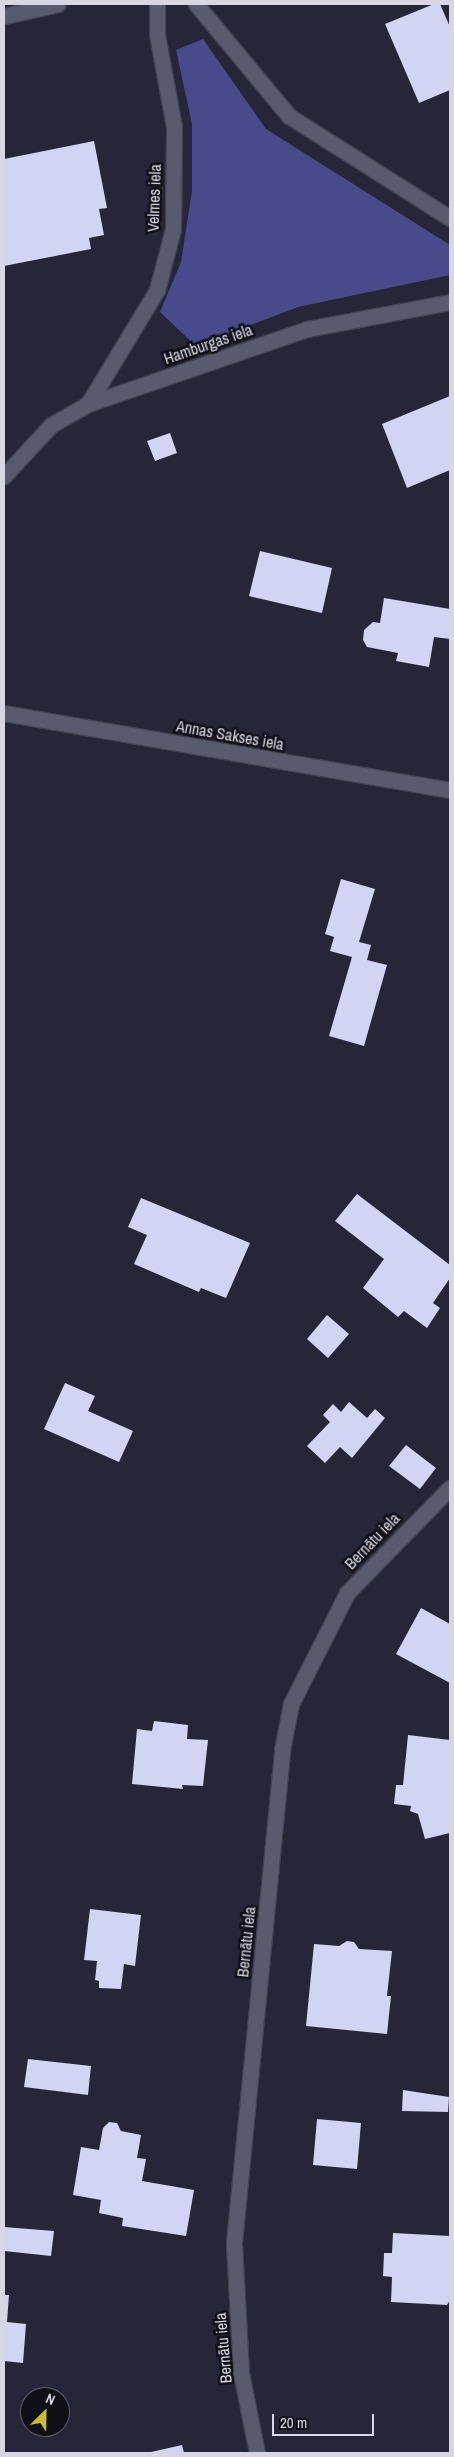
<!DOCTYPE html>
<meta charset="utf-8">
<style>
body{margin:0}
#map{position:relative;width:454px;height:2457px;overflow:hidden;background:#252738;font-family:"Archivo Narrow",sans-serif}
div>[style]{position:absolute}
.forest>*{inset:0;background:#484a8b}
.building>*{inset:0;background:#d1d4f3}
.roads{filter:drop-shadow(1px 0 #424352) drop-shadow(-1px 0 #424352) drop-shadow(0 1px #424352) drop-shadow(0 -1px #424352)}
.street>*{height:15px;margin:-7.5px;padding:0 7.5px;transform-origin:7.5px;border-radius:7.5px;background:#585b6e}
span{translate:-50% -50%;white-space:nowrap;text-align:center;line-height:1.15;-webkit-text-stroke:5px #101018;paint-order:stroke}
.street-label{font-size:16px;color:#d6d7e3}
.frame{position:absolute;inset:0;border:5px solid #d6d7e3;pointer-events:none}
.north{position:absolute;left:20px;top:2387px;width:50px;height:50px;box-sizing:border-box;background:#101018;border:1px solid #5f6069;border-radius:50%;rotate:23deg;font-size:14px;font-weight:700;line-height:20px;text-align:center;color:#d6d7e3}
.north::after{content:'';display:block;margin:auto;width:18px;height:22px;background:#cdb938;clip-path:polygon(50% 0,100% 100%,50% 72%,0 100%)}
.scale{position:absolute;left:272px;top:2414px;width:102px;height:22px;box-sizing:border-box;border:2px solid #d6d7e3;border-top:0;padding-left:6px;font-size:15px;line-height:18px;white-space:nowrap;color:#d6d7e3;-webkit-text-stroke:4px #101018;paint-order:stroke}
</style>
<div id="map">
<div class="forest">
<div style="clip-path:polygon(203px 39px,266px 129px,450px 245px,450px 275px,298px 307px,196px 346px,160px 312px,181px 262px,192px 191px,192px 124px,176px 50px)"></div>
</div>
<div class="building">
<div style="clip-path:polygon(434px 4px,440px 4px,450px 27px,450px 90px,419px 103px,385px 24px)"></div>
<div style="clip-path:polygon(94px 141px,107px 208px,99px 209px,104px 235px,89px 238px,91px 249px,4px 266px,4px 159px)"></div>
<div style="clip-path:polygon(450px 396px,450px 470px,407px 488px,382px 424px)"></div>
<div style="clip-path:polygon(170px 433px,177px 453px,155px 461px,147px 441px)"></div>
<div style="clip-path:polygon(260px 551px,332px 568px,322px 613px,249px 596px)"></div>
<div style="clip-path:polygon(384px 598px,450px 609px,450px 639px,434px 637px,429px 667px,396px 661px,398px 653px,367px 647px,363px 640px,364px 630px,373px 622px,380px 623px)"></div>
<div style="clip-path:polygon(341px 879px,375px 889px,359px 942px,371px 945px,367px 960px,387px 965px,364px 1046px,329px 1036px,352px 957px,330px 951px,334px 937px,325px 934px)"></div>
<div style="clip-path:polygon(357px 1194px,450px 1265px,450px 1278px,433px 1303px,440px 1308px,427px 1328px,404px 1311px,398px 1317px,363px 1288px,384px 1259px,335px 1221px)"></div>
<div style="clip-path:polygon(141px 1198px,250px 1243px,226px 1298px,201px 1288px,199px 1292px,134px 1264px,147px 1235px,128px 1227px)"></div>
<div style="clip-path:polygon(327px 1315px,349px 1334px,328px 1358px,307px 1339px)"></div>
<div style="clip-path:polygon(65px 1383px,95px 1396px,88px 1411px,133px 1431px,119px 1462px,44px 1429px)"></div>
<div style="clip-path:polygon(349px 1402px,367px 1418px,375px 1409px,385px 1418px,352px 1458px,340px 1447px,325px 1463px,307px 1446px,330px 1422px,323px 1415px,333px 1404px,341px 1412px)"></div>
<div style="clip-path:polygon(406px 1445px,436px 1468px,420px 1489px,389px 1466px)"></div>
<div style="clip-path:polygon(421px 1608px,450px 1624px,450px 1683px,396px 1654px)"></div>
<div style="clip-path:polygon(154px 1721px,188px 1725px,187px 1739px,208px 1740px,203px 1786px,182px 1785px,183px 1789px,132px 1784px,137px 1729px,152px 1731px)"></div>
<div style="clip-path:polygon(408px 1735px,450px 1740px,450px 1833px,425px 1839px,418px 1814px,410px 1811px,411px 1806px,394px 1804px,396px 1785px,403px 1785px)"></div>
<div style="clip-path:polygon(90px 1909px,141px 1915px,135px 1966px,124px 1964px,121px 1989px,99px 1988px,99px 1981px,95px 1980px,97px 1961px,84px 1960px)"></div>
<div style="clip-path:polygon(347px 1941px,354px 1942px,359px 1949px,392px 1951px,387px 1996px,391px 1996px,387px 2034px,306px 2026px,314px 1944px,339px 1946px)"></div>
<div style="clip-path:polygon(28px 2059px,91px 2066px,88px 2095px,24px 2087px)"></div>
<div style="clip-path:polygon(403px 2090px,449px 2097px,448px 2112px,402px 2111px)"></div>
<div style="clip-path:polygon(317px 2119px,361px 2123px,357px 2169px,313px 2165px)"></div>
<div style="clip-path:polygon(109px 2122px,117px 2123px,121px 2131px,141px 2135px,137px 2158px,146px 2159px,142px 2181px,194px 2190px,186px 2236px,122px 2226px,123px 2218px,99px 2213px,101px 2200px,73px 2195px,81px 2147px,99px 2150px,103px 2128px)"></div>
<div style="clip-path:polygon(4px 2227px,54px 2231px,51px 2256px,4px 2251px)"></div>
<div style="clip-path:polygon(393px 2233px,450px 2236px,450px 2300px,447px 2305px,391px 2302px,392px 2277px,383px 2276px,384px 2253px,392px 2253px)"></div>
<div style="clip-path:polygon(4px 2295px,9px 2295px,7px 2322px,26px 2324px,23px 2363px,4px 2361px)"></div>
<div style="clip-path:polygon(182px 2445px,184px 2453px,151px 2453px,151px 2452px)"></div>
</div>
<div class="roads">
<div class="street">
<div style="left:196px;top:4px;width:146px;rotate:50.3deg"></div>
<div style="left:289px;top:116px;width:191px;rotate:32.4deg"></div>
<div style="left:4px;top:16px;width:55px;rotate:-12.5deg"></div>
<div style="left:88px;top:404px;width:133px;rotate:-58.8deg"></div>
<div style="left:157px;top:290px;width:63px;rotate:-75.3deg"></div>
<div style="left:173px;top:229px;width:102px;rotate:-89.4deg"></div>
<div style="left:174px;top:127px;width:95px;rotate:-100.4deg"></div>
<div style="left:157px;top:34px;width:30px;rotate:-90deg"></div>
<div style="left:4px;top:476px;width:69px;rotate:-47.3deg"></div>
<div style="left:51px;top:425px;width:43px;rotate:-29.6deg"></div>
<div style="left:88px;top:404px;width:231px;rotate:-18.9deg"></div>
<div style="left:307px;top:329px;width:146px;rotate:-10.7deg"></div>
<div style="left:4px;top:713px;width:453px;rotate:9.8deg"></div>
<div style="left:257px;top:2453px;width:82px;rotate:-101.3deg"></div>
<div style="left:241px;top:2373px;width:131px;rotate:-93.1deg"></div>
<div style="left:234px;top:2242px;width:494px;rotate:-84.4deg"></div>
<div style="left:282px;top:1750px;width:47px;rotate:-78.9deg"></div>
<div style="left:291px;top:1704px;width:124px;rotate:-63.2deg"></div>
<div style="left:347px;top:1593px;width:147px;rotate:-45.6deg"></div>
</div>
</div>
<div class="street-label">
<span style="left:154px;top:198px;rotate:-88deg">Velmes iela</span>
<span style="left:208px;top:344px;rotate:-19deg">Hamburgas iela</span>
<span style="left:230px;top:735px;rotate:10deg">Annas Sakses iela</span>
<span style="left:372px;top:1541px;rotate:-46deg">Bernātu iela</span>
<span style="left:246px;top:1942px;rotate:-84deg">Bernātu iela</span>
<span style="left:223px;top:2348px;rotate:-95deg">Bernātu iela</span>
</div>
<div class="frame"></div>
<div class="north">N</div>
<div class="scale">20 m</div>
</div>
